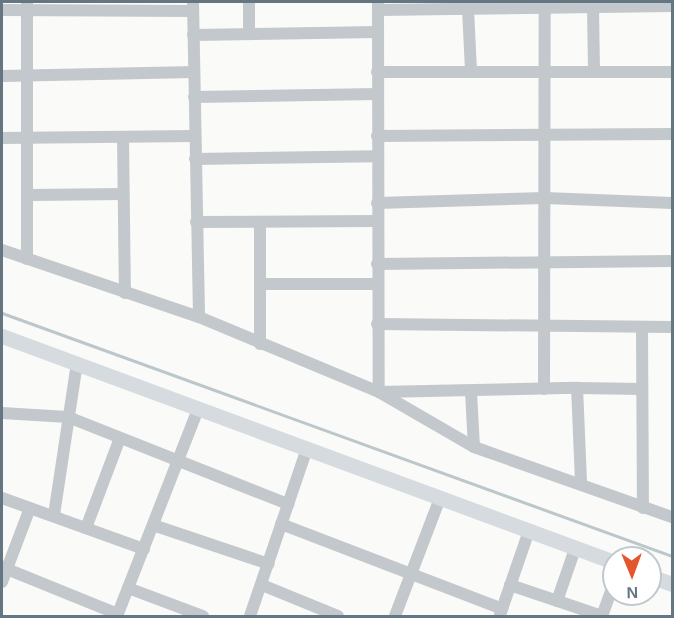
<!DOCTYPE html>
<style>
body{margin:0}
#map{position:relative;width:674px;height:618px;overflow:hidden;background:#fafaf8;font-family:Arial,sans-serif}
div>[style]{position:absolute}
.stream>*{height:3px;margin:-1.5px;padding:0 1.5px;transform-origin:1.5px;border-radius:1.5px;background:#bbc7cb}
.minor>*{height:12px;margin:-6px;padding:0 6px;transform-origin:6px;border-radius:6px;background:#c3c8cc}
.major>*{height:15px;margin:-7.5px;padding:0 7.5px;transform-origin:7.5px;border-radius:7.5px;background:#d6dbdf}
span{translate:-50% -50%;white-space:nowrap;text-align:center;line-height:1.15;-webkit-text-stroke:6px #fff;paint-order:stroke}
.frame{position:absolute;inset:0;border:3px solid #657683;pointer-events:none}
.north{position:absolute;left:602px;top:546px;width:60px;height:60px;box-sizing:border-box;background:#fff;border:2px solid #c1c8cd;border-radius:50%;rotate:179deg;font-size:16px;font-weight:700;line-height:24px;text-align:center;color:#657683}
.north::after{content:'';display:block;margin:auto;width:21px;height:27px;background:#e4572e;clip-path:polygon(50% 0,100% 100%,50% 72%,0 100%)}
</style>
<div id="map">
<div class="stream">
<div style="left:2px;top:313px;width:713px;rotate:19.94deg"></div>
</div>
<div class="minor">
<div style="left:27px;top:2px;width:257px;rotate:90deg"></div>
<div style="left:193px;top:2px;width:315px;rotate:88.9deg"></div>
<div style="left:249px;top:2px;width:32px;rotate:90deg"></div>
<div style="left:378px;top:2px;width:390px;rotate:89.9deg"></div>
<div style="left:379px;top:392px;width:198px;rotate:-1.2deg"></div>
<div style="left:593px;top:7px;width:65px;rotate:89.1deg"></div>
<div style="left:468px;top:9px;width:61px;rotate:87.2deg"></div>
<div style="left:2px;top:10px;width:191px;rotate:0.3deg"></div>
<div style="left:378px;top:10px;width:294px;rotate:-0.8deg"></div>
<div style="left:193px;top:35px;width:185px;rotate:-0.9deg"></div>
<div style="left:377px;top:72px;width:295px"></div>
<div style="left:2px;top:76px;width:192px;rotate:-1.2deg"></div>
<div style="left:194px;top:97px;width:184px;rotate:-0.9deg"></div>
<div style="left:377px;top:136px;width:295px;rotate:-0.4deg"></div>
<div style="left:123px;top:137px;width:156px;rotate:89.3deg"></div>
<div style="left:2px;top:138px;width:193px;rotate:-0.6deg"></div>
<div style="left:195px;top:159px;width:182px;rotate:-0.9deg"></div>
<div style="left:29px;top:195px;width:94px;rotate:-0.6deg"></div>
<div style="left:377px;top:203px;width:168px;rotate:-1.7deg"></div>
<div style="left:545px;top:198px;width:127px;rotate:2.3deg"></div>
<div style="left:196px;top:222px;width:181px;rotate:-0.3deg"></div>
<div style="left:2px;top:250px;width:208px;rotate:18.8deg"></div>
<div style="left:199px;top:317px;width:195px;rotate:22.6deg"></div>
<div style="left:379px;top:392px;width:110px;rotate:30.1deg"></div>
<div style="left:474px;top:447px;width:210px;rotate:19.5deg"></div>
<div style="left:377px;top:264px;width:295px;rotate:-0.6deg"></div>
<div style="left:261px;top:284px;width:116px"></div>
<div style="left:377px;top:324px;width:295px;rotate:0.6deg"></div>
<div style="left:642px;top:328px;width:180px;rotate:89.7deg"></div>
<div style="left:260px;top:344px;width:122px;rotate:-90deg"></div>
<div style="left:544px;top:389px;width:387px;rotate:-89.9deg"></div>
<div style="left:471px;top:392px;width:55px;rotate:86.9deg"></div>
<div style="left:2px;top:413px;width:66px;rotate:3.5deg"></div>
<div style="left:68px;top:417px;width:237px;rotate:21.6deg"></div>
<div style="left:581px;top:482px;width:94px;rotate:-92.4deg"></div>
<div style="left:577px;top:388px;width:65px;rotate:0.9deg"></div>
<div style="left:2px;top:498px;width:151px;rotate:19.8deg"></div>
<div style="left:54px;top:515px;width:154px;rotate:-81.4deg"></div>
<div style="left:281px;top:524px;width:237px;rotate:21deg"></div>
<div style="left:153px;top:525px;width:122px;rotate:18.6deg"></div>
<div style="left:86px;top:528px;width:96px;rotate:-69.3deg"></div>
<div style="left:2px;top:567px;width:125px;rotate:22.1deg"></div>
<div style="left:2px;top:582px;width:79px;rotate:-69.3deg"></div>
<div style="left:262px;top:585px;width:82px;rotate:22.2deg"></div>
<div style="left:510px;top:585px;width:97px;rotate:18.6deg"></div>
<div style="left:128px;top:588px;width:80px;rotate:20.5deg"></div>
<div style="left:557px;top:601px;width:55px;rotate:-70.9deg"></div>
<div style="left:500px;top:615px;width:89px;rotate:-71deg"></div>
<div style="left:117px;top:616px;width:222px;rotate:-68.6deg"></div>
<div style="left:250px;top:616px;width:176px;rotate:-71.2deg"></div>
<div style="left:395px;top:616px;width:126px;rotate:-69.1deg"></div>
<div style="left:602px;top:616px;width:35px;rotate:-70deg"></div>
</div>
<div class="major">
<div style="left:2px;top:336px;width:652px;rotate:20.27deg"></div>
<div style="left:650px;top:576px;width:23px;rotate:20deg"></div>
</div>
<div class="frame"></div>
<div class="north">N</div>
</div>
